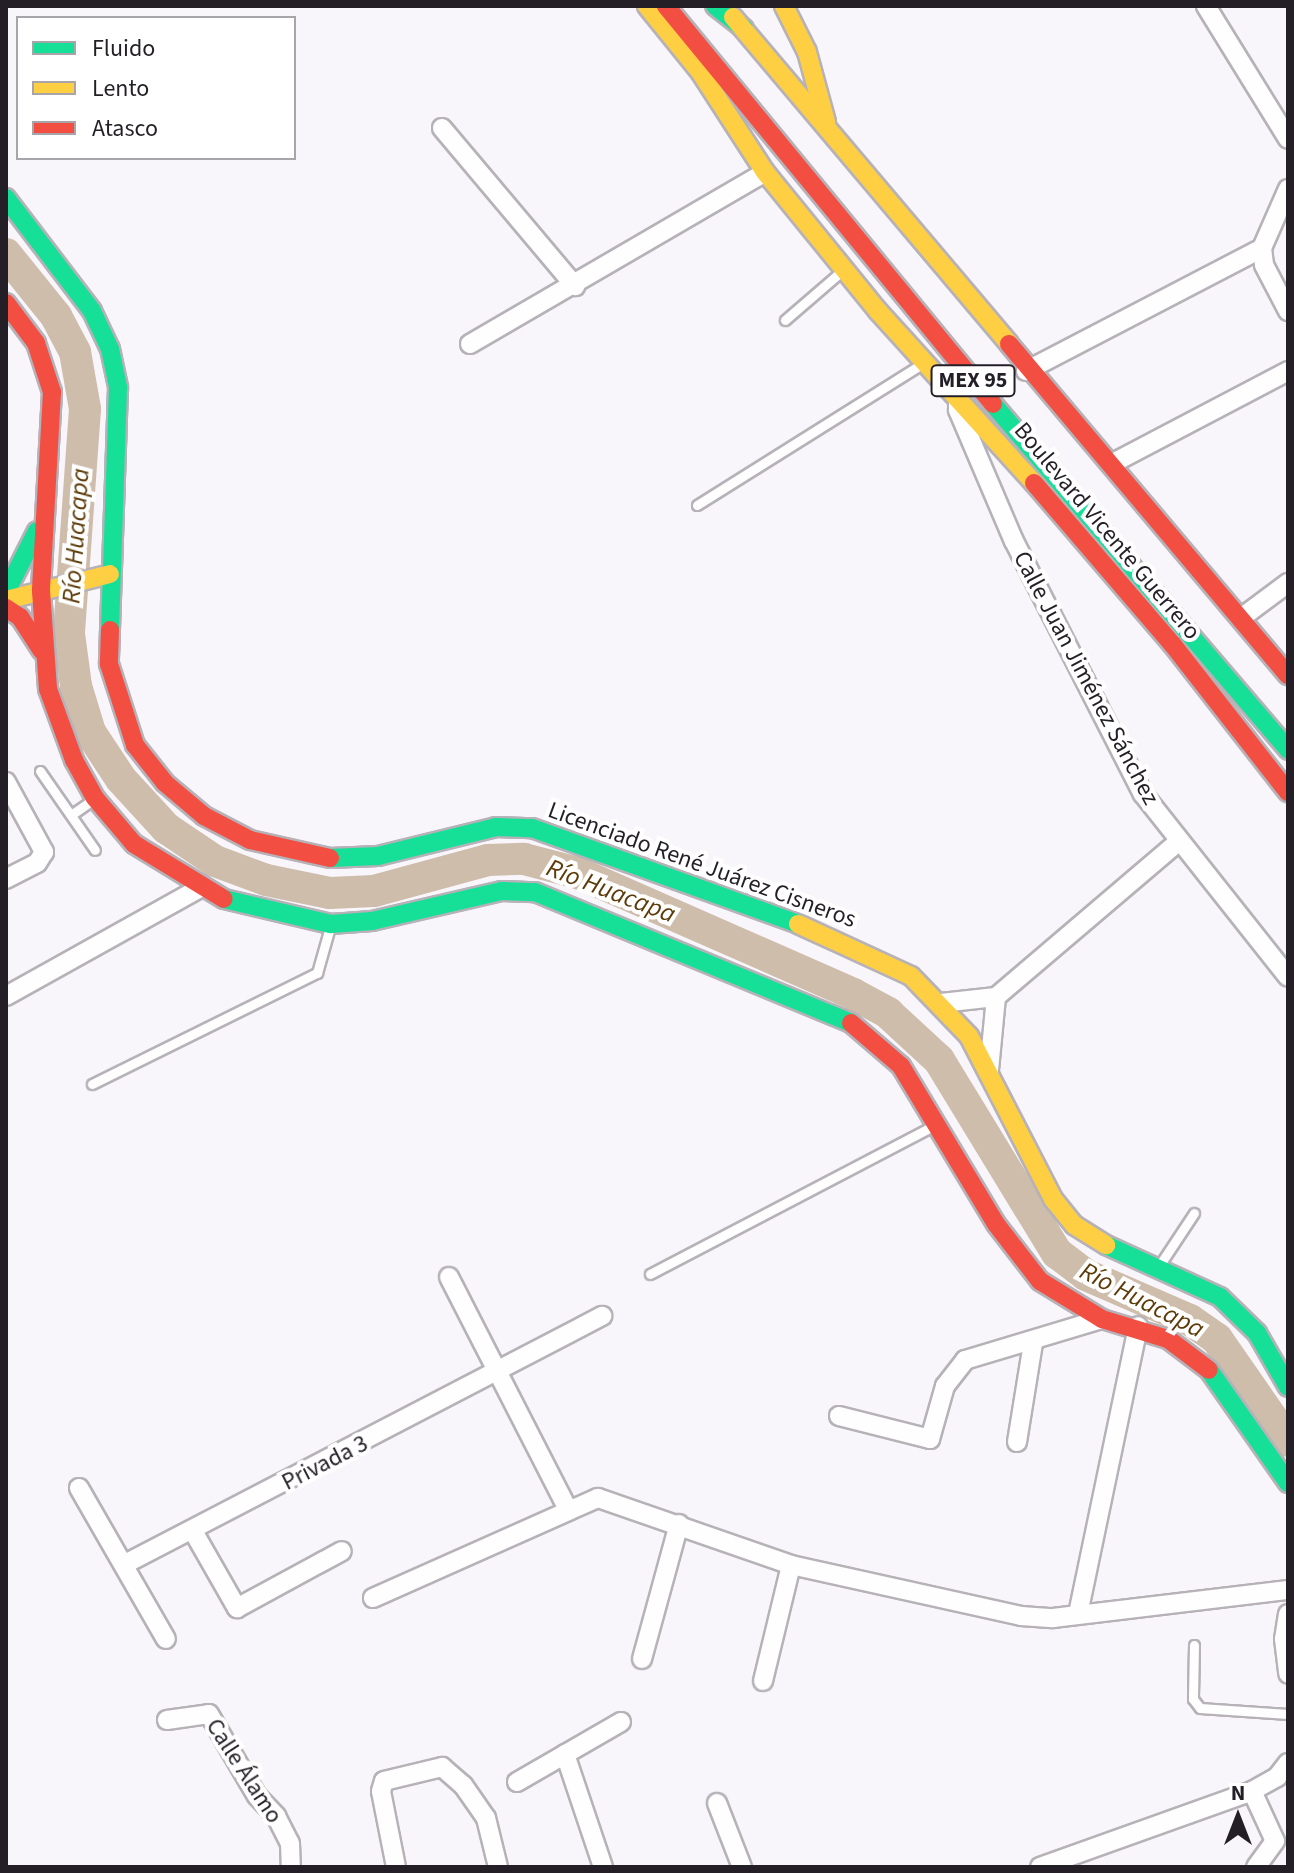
<!DOCTYPE html>
<meta charset="utf-8">
<style>
body{margin:0}
#map{position:relative;width:1294px;height:1873px;overflow:hidden;background:#f9f6fb;font-family:"Source Sans 3",sans-serif}
div>[style]{position:absolute}
.river>*{height:32px;margin:-16px;padding:0 16px;transform-origin:16px;border-radius:16px;background:#cebdab}
.roads{filter:drop-shadow(2px 0 #b6b2b8) drop-shadow(-2px 0 #b6b2b8) drop-shadow(0 2px #b6b2b8) drop-shadow(0 -2px #b6b2b8)}
.lane>*{height:9px;margin:-4.5px;padding:0 4.5px;transform-origin:4.5px;border-radius:4.5px;background:#fefefe}
.street>*{height:18px;margin:-9px;padding:0 9px;transform-origin:9px;border-radius:9px;background:#fefefe}
.fast>*{height:18px;margin:-9px;padding:0 9px;transform-origin:9px;border-radius:9px;background:#16e098}
.slow>*{height:18px;margin:-9px;padding:0 9px;transform-origin:9px;border-radius:9px;background:#ffcf43}
.jam>*{height:18px;margin:-9px;padding:0 9px;transform-origin:9px;border-radius:9px;background:#f24e42}
span{translate:-50% -50%;white-space:nowrap;text-align:center;line-height:1.15;-webkit-text-stroke:8px #fff;paint-order:stroke}
.shield-label span{padding:2px 6px;background:#fff;border:2px solid;border-radius:6px;-webkit-text-stroke-width:0}
.shield-label{font-size:22px;color:#241f27;font-weight:700}
.street-label{font-size:24px;color:#241f27}
.water-label{font-size:26px;color:#5c3b08;font-style:italic}
.frame{position:absolute;inset:0;border:8px solid #241f27;pointer-events:none}
.legend{position:absolute;left:16px;top:16px;width:280px;height:144px;box-sizing:border-box;background:#fff;border:2px solid #a7a5a9;margin:0;padding:10px 14px;list-style:none;font-size:24px;color:#241f27}
.legend li{display:flex;align-items:center;gap:16px;height:40px}
.legend b{width:40px;border:2px solid #a7a5a9}
.north{position:absolute;left:1198px;top:1777px;width:80px;height:80px;-webkit-text-stroke:6px #fff;paint-order:stroke;rotate:0deg;font-size:22px;font-weight:700;line-height:32px;text-align:center;color:#241f27}
.north::after{content:'';display:block;margin:auto;width:28px;height:36px;background:#241f27;clip-path:polygon(50% 0,100% 100%,50% 72%,0 100%)}
</style>
<div id="map">
<div class="river">
<div style="left:6px;top:254px;width:80px;rotate:51.1deg"></div>
<div style="left:56px;top:316px;width:41px;rotate:62.2deg"></div>
<div style="left:75px;top:352px;width:58px;rotate:80deg"></div>
<div style="left:85px;top:409px;width:226px;rotate:94.1deg"></div>
<div style="left:69px;top:634px;width:52px;rotate:82.3deg"></div>
<div style="left:76px;top:686px;width:48px;rotate:73.1deg"></div>
<div style="left:90px;top:732px;width:56px;rotate:56.6deg"></div>
<div style="left:121px;top:779px;width:67px;rotate:47.4deg"></div>
<div style="left:166px;top:828px;width:59px;rotate:34deg"></div>
<div style="left:215px;top:861px;width:54px;rotate:20.4deg"></div>
<div style="left:266px;top:880px;width:65px;rotate:11.5deg"></div>
<div style="left:330px;top:893px;width:44px;rotate:-2.6deg"></div>
<div style="left:374px;top:891px;width:118px;rotate:-15.2deg"></div>
<div style="left:488px;top:860px;width:36px;rotate:-2deg"></div>
<div style="left:524px;top:859px;width:56px;rotate:14.5deg"></div>
<div style="left:578px;top:873px;width:300px;rotate:23.7deg"></div>
<div style="left:853px;top:994px;width:40px;rotate:28deg"></div>
<div style="left:888px;top:1013px;width:69px;rotate:42.7deg"></div>
<div style="left:939px;top:1060px;width:226px;rotate:58.6deg"></div>
<div style="left:1057px;top:1253px;width:36px;rotate:37deg"></div>
<div style="left:1086px;top:1275px;width:113px;rotate:23.4deg"></div>
<div style="left:1190px;top:1320px;width:33px;rotate:35deg"></div>
<div style="left:1217px;top:1339px;width:124px;rotate:55.2deg"></div>
</div>
<div class="roads">
<div class="lane">
<div style="left:785px;top:320px;width:78px;rotate:-40.8deg"></div>
<div style="left:697px;top:505px;width:267px;rotate:-32.1deg"></div>
<div style="left:40px;top:771px;width:96px;rotate:55.2deg"></div>
<div style="left:71px;top:815px;width:29px;rotate:-35deg"></div>
<div style="left:92px;top:1084px;width:251px;rotate:-26.3deg"></div>
<div style="left:317px;top:973px;width:48px;rotate:-74.2deg"></div>
<div style="left:1157px;top:1269px;width:67px;rotate:-56.5deg"></div>
<div style="left:650px;top:1274px;width:322px;rotate:-27.6deg"></div>
<div style="left:1194px;top:1645px;width:54px;rotate:91.1deg"></div>
<div style="left:1193px;top:1699px;width:11px;rotate:52deg"></div>
<div style="left:1200px;top:1708px;width:88px;rotate:3.9deg"></div>
</div>
<div class="street">
<div style="left:1206px;top:6px;width:156px;rotate:58.3deg"></div>
<div style="left:442px;top:128px;width:207px;rotate:49.9deg"></div>
<div style="left:1288px;top:189px;width:64px;rotate:113.8deg"></div>
<div style="left:1262px;top:248px;width:17px;rotate:83deg"></div>
<div style="left:1264px;top:265px;width:52px;rotate:62.4deg"></div>
<div style="left:470px;top:344px;width:341px;rotate:-30.2deg"></div>
<div style="left:1026px;top:371px;width:266px;rotate:-27.5deg"></div>
<div style="left:958px;top:393px;width:17px;rotate:90deg"></div>
<div style="left:958px;top:410px;width:142px;rotate:66.9deg"></div>
<div style="left:1014px;top:541px;width:284px;rotate:63deg"></div>
<div style="left:1143px;top:794px;width:233px;rotate:51.6deg"></div>
<div style="left:1113px;top:463px;width:198px;rotate:-27.7deg"></div>
<div style="left:1241px;top:618px;width:59px;rotate:-36.7deg"></div>
<div style="left:6px;top:782px;width:80px;rotate:61.5deg"></div>
<div style="left:44px;top:852px;width:13px;rotate:122deg"></div>
<div style="left:37px;top:863px;width:35px;rotate:153deg"></div>
<div style="left:6px;top:996px;width:222px;rotate:-29.1deg"></div>
<div style="left:941px;top:1003px;width:55px;rotate:-6.2deg"></div>
<div style="left:996px;top:997px;width:240px;rotate:-40.4deg"></div>
<div style="left:989px;top:1070px;width:73px;rotate:-84.5deg"></div>
<div style="left:449px;top:1277px;width:262px;rotate:62.9deg"></div>
<div style="left:839px;top:1416px;width:94px;rotate:14.2deg"></div>
<div style="left:930px;top:1439px;width:55px;rotate:-74.2deg"></div>
<div style="left:945px;top:1386px;width:33px;rotate:-52deg"></div>
<div style="left:965px;top:1360px;width:143px;rotate:-16.7deg"></div>
<div style="left:1017px;top:1442px;width:100px;rotate:-80.8deg"></div>
<div style="left:79px;top:1488px;width:174px;rotate:60.1deg"></div>
<div style="left:193px;top:1531px;width:89px;rotate:60.3deg"></div>
<div style="left:237px;top:1608px;width:119px;rotate:-28.5deg"></div>
<div style="left:125px;top:1564px;width:538px;rotate:-27.47deg"></div>
<div style="left:373px;top:1598px;width:246px;rotate:-24deg"></div>
<div style="left:598px;top:1498px;width:204px;rotate:19.1deg"></div>
<div style="left:791px;top:1565px;width:236px;rotate:12.5deg"></div>
<div style="left:1021px;top:1616px;width:32px;rotate:4deg"></div>
<div style="left:1053px;top:1618px;width:237px;rotate:-6.8deg"></div>
<div style="left:1078px;top:1614px;width:294px;rotate:-78.2deg"></div>
<div style="left:1288px;top:1614px;width:25px;rotate:99deg"></div>
<div style="left:1284px;top:1639px;width:35px;rotate:83deg"></div>
<div style="left:642px;top:1659px;width:140px;rotate:-74.7deg"></div>
<div style="left:763px;top:1681px;width:119px;rotate:-76.4deg"></div>
<div style="left:167px;top:1720px;width:42px;rotate:-8.1deg"></div>
<div style="left:209px;top:1714px;width:95px;rotate:59.7deg"></div>
<div style="left:257px;top:1796px;width:28px;rotate:46deg"></div>
<div style="left:276px;top:1816px;width:30px;rotate:63deg"></div>
<div style="left:290px;top:1843px;width:24px;rotate:88deg"></div>
<div style="left:565px;top:1754px;width:119px;rotate:71.4deg"></div>
<div style="left:517px;top:1782px;width:120px;rotate:-30deg"></div>
<div style="left:1252px;top:1791px;width:55px;rotate:65.3deg"></div>
<div style="left:1275px;top:1841px;width:32px;rotate:126deg"></div>
<div style="left:717px;top:1803px;width:69px;rotate:68.7deg"></div>
<div style="left:396px;top:1867px;width:77px;rotate:-101.2deg"></div>
<div style="left:381px;top:1791px;width:10px;rotate:-73deg"></div>
<div style="left:384px;top:1781px;width:60px;rotate:-13.6deg"></div>
<div style="left:442px;top:1767px;width:28px;rotate:41deg"></div>
<div style="left:463px;top:1785px;width:40px;rotate:55.1deg"></div>
<div style="left:486px;top:1818px;width:50px;rotate:76.2deg"></div>
<div style="left:1040px;top:1867px;width:225px;rotate:-19.7deg"></div>
<div style="left:1252px;top:1791px;width:29px;rotate:-29deg"></div>
<div style="left:1277px;top:1777px;width:18px;rotate:-52deg"></div>
</div>
<div class="fast">
<div style="left:715px;top:6px;width:37px;rotate:38deg"></div>
<div style="left:6px;top:198px;width:142px;rotate:52.7deg"></div>
<div style="left:92px;top:311px;width:42px;rotate:64.7deg"></div>
<div style="left:110px;top:349px;width:40px;rotate:78deg"></div>
<div style="left:118px;top:388px;width:242px;rotate:91.9deg"></div>
<div style="left:993px;top:404px;width:455px;rotate:49.5deg"></div>
<div style="left:6px;top:592px;width:68px;rotate:-63.1deg"></div>
<div style="left:330px;top:858px;width:48px;rotate:-2.4deg"></div>
<div style="left:378px;top:856px;width:122px;rotate:-13.8deg"></div>
<div style="left:496px;top:827px;width:36px;rotate:2deg"></div>
<div style="left:532px;top:828px;width:283px;rotate:19.8deg"></div>
<div style="left:224px;top:899px;width:110px;rotate:13.2deg"></div>
<div style="left:331px;top:924px;width:41px;rotate:-4.2deg"></div>
<div style="left:372px;top:921px;width:133px;rotate:-13deg"></div>
<div style="left:502px;top:891px;width:33px;rotate:2deg"></div>
<div style="left:535px;top:892px;width:342px;rotate:22.5deg"></div>
<div style="left:1106px;top:1245px;width:125px;rotate:24.5deg"></div>
<div style="left:1220px;top:1297px;width:52px;rotate:44.2deg"></div>
<div style="left:1257px;top:1333px;width:62px;rotate:60.1deg"></div>
<div style="left:1209px;top:1370px;width:138px;rotate:55deg"></div>
</div>
<div class="slow">
<div style="left:647px;top:6px;width:86px;rotate:51.1deg"></div>
<div style="left:701px;top:73px;width:118px;rotate:57.1deg"></div>
<div style="left:765px;top:172px;width:179px;rotate:50.9deg"></div>
<div style="left:878px;top:311px;width:232px;rotate:47.8deg"></div>
<div style="left:784px;top:6px;width:51px;rotate:63.4deg"></div>
<div style="left:807px;top:52px;width:73px;rotate:74.8deg"></div>
<div style="left:733px;top:17px;width:428px;rotate:49.8deg"></div>
<div style="left:6px;top:600px;width:107px;rotate:-14deg"></div>
<div style="left:798px;top:924px;width:124px;rotate:24.7deg"></div>
<div style="left:911px;top:976px;width:83px;rotate:46deg"></div>
<div style="left:969px;top:1036px;width:183px;rotate:62.7deg"></div>
<div style="left:1053px;top:1199px;width:33px;rotate:51deg"></div>
<div style="left:1074px;top:1225px;width:38px;rotate:32deg"></div>
</div>
<div class="jam">
<div style="left:666px;top:6px;width:515px;rotate:50.59deg"></div>
<div style="left:6px;top:303px;width:50px;rotate:53.1deg"></div>
<div style="left:36px;top:343px;width:52px;rotate:71.9deg"></div>
<div style="left:52px;top:392px;width:199px;rotate:93.2deg"></div>
<div style="left:41px;top:591px;width:98px;rotate:85.9deg"></div>
<div style="left:48px;top:689px;width:76px;rotate:69.9deg"></div>
<div style="left:74px;top:760px;width:43px;rotate:61.1deg"></div>
<div style="left:95px;top:798px;width:60px;rotate:49.7deg"></div>
<div style="left:134px;top:844px;width:105px;rotate:31.4deg"></div>
<div style="left:1009px;top:344px;width:433px;rotate:49.9deg"></div>
<div style="left:1034px;top:483px;width:213px;rotate:49.4deg"></div>
<div style="left:1173px;top:645px;width:187px;rotate:52deg"></div>
<div style="left:6px;top:608px;width:17px;rotate:33deg"></div>
<div style="left:20px;top:617px;width:40px;rotate:57.1deg"></div>
<div style="left:110px;top:630px;width:34px;rotate:92deg"></div>
<div style="left:109px;top:664px;width:85px;rotate:72.2deg"></div>
<div style="left:135px;top:745px;width:48px;rotate:51.7deg"></div>
<div style="left:165px;top:783px;width:51px;rotate:40.2deg"></div>
<div style="left:204px;top:816px;width:52px;rotate:27.6deg"></div>
<div style="left:250px;top:840px;width:82px;rotate:12.7deg"></div>
<div style="left:851px;top:1023px;width:66px;rotate:40.7deg"></div>
<div style="left:901px;top:1066px;width:184px;rotate:59deg"></div>
<div style="left:996px;top:1224px;width:72px;rotate:52.3deg"></div>
<div style="left:1040px;top:1281px;width:73px;rotate:31.5deg"></div>
<div style="left:1102px;top:1319px;width:69px;rotate:16.9deg"></div>
<div style="left:1168px;top:1339px;width:51px;rotate:37.1deg"></div>
</div>
</div>
<div class="shield-label">
<span style="left:973px;top:381px">MEX 95</span>
</div>
<div class="street-label">
<span style="left:1107px;top:531px;rotate:50deg">Boulevard Vicente Guerrero</span>
<span style="left:1086px;top:678px;rotate:62deg">Calle Juan Jiménez Sánchez</span>
<span style="left:702px;top:865px;rotate:20deg">Licenciado René Juárez Cisneros</span>
<span style="left:325px;top:1463px;rotate:-27deg">Privada 3</span>
<span style="left:244px;top:1771px;rotate:57deg">Calle Álamo</span>
</div>
<div class="water-label">
<span style="left:76px;top:536px;rotate:-86deg">Río Huacapa</span>
<span style="left:611px;top:891px;rotate:21deg">Río Huacapa</span>
<span style="left:1142px;top:1300px;rotate:27deg">Río Huacapa</span>
</div>
<div class="frame"></div>
<ul class="legend">
<li><b style="height:10px;background:#16e098"></b>Fluido</li>
<li><b style="height:10px;background:#ffcf43"></b>Lento</li>
<li><b style="height:10px;background:#f24e42"></b>Atasco</li>
</ul>
<div class="north">N</div>
</div>
